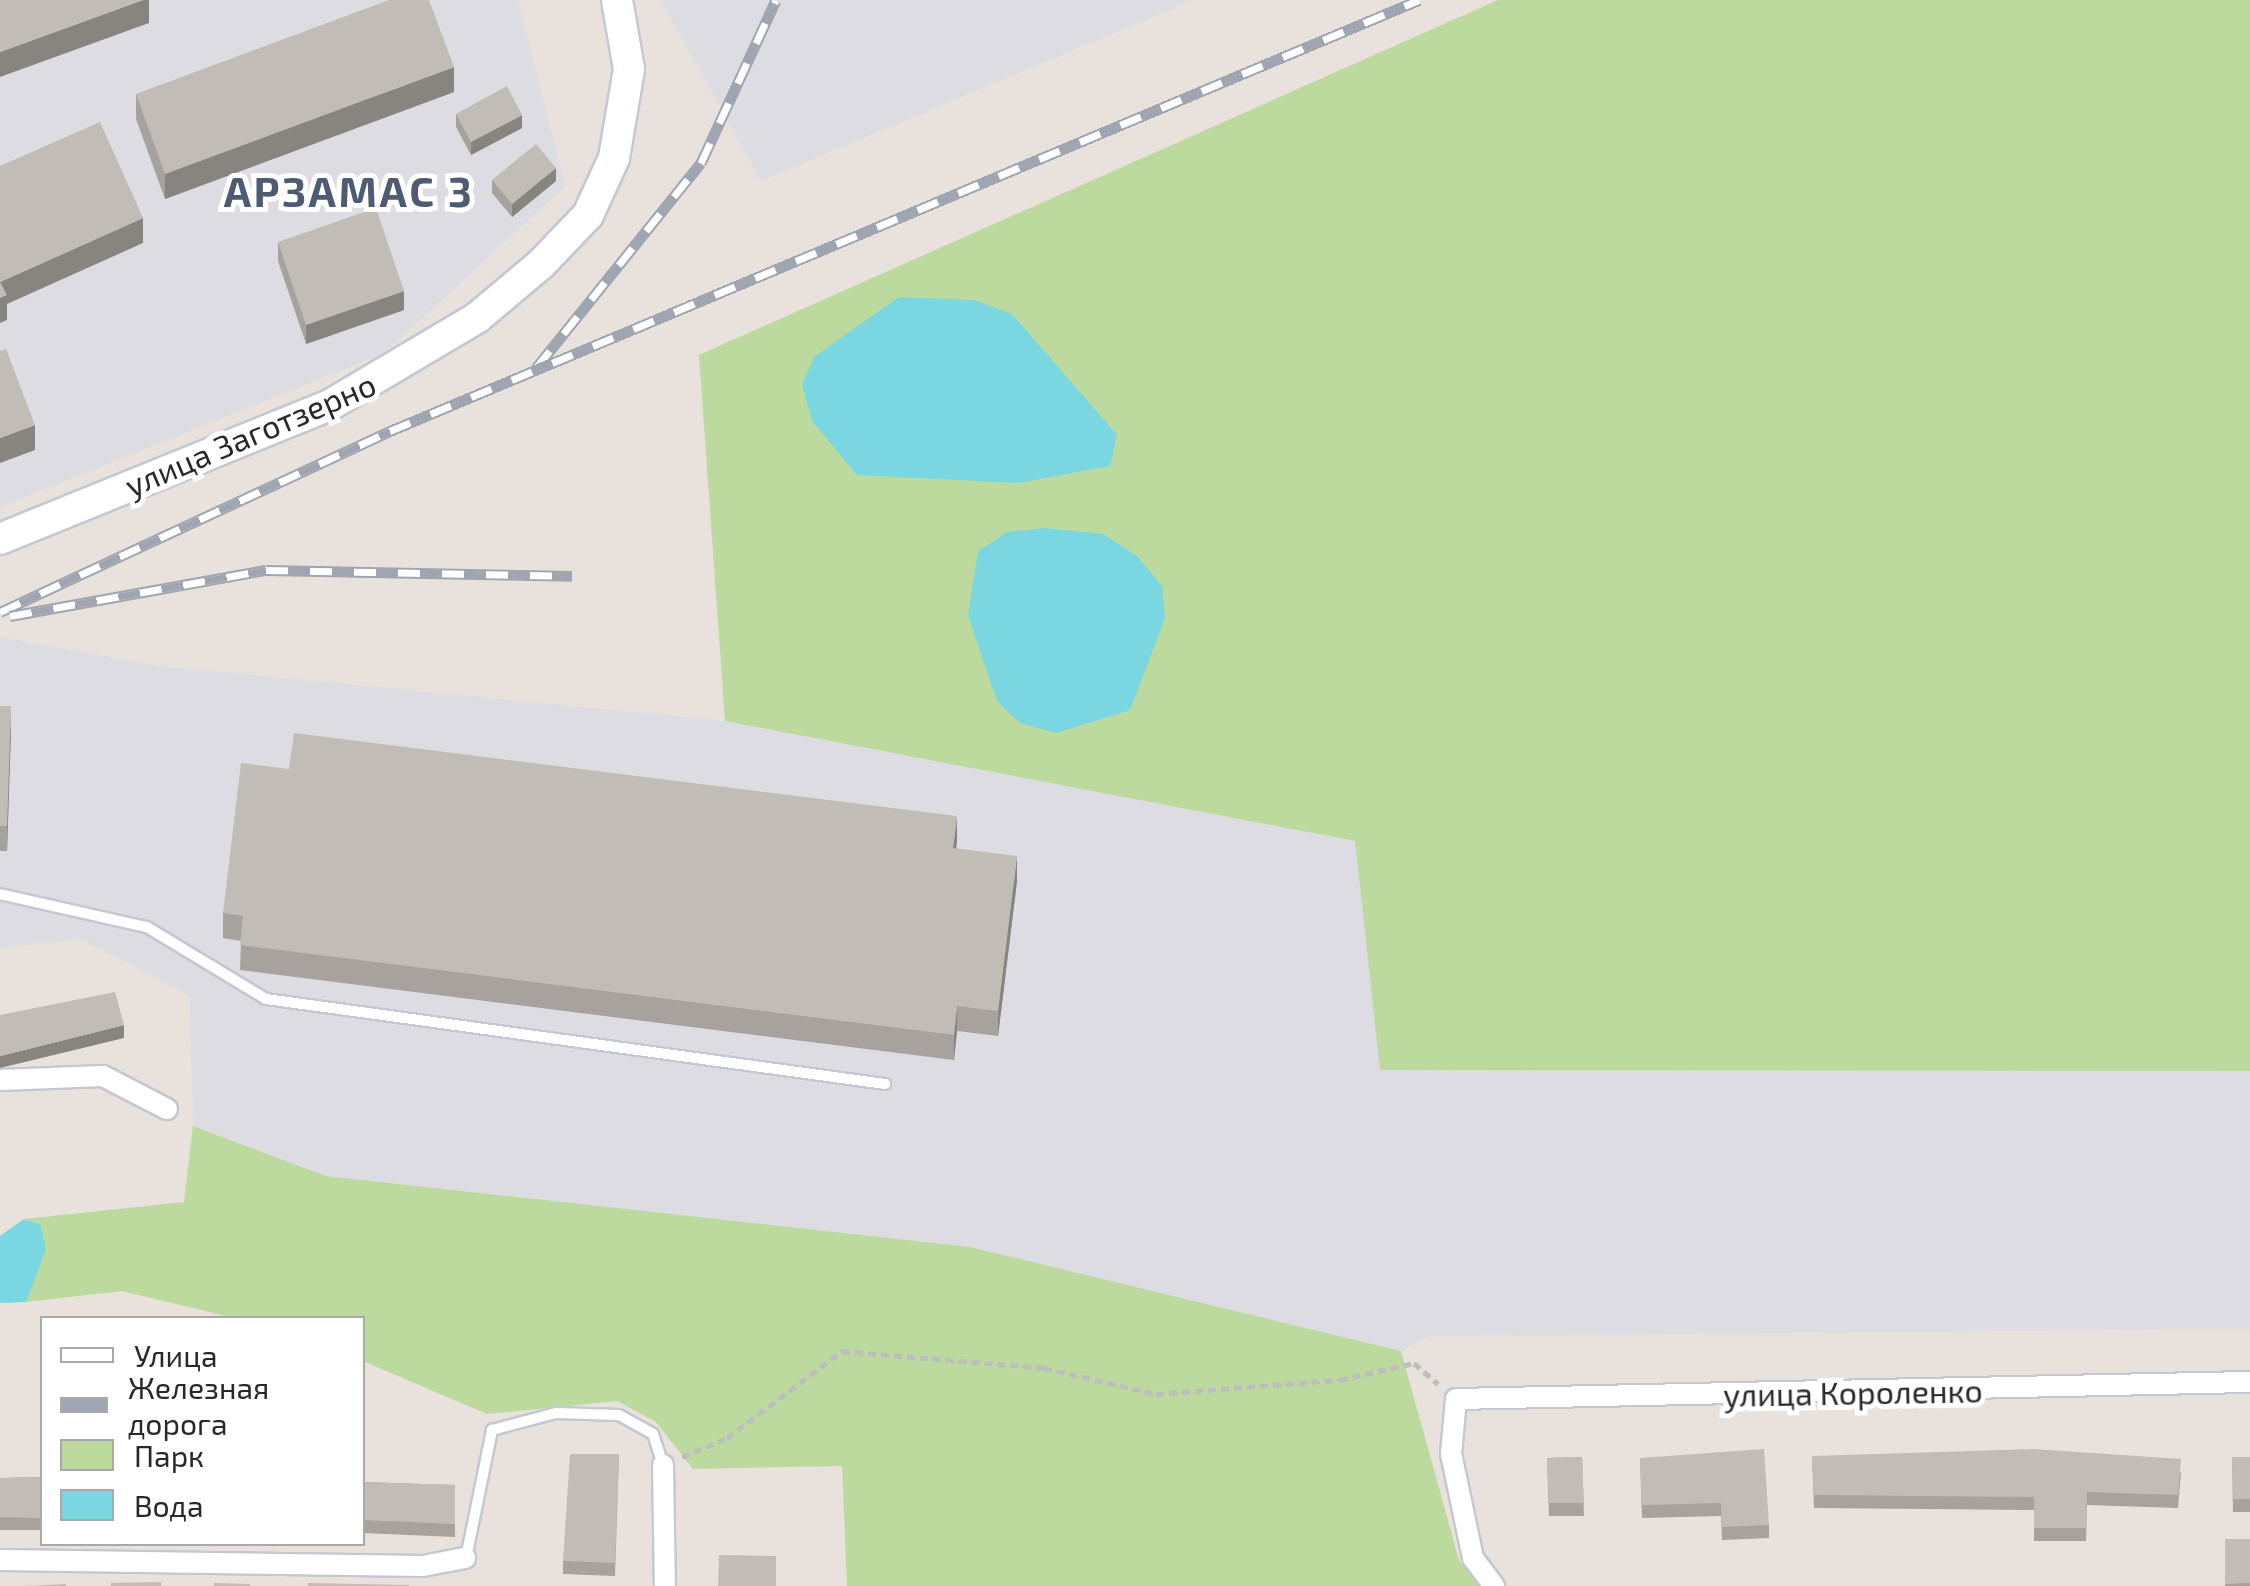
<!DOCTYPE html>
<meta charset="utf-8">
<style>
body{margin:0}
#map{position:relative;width:2250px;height:1586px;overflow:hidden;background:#e9e1dc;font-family:"Exo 2",sans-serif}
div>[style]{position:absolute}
.industrial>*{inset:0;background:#dcdce2}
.green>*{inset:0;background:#bcda9e}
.water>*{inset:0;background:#7ad6e0}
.path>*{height:5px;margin-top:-2.5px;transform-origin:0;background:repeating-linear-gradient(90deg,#bebebe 0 8px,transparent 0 13px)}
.roads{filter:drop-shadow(2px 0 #c3c8d1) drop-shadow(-2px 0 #c3c8d1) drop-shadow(0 2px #c3c8d1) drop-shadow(0 -2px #c3c8d1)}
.lane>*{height:10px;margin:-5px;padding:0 5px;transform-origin:5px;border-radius:5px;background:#fff}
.street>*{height:20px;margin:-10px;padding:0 10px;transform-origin:10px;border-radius:10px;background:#fff}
.secondary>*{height:30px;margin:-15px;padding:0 15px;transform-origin:15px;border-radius:15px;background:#fff}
.rail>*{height:11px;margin-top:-5.5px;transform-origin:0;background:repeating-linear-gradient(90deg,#fff 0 22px,#9fa5b1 0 44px);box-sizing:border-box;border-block:2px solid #9fa5b1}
.wall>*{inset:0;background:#a7a29d}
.shaded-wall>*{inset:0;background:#888480}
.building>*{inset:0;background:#c2bcb7}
span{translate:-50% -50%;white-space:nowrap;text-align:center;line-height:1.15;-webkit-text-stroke:10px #fff;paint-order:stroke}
.street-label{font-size:32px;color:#282828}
.district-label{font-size:42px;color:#4e5b73;font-weight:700;letter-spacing:2.5px}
.legend{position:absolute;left:40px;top:1316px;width:325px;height:230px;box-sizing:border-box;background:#fff;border:2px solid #a9a9a9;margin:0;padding:12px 18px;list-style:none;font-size:30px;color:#282828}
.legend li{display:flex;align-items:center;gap:20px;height:50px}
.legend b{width:50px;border:2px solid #a9a9a9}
</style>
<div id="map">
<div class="industrial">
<div style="clip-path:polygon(0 0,518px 0,565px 186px,384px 353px,0 507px)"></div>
<div style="clip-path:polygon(661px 0,1193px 0,761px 181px)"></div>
<div style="clip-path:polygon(0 637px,159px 666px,725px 721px,1355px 841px,1380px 1070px,2250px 1071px,2250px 1329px,1430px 1336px,1401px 1351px,970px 1247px,326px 1176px,193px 1126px,190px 996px,80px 938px,0 948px)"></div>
</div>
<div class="green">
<div style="clip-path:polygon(1498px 0,2250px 0,2250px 1071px,1380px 1070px,1355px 841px,725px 721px,699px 355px)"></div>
<div style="clip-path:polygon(193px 1126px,326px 1176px,970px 1247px,1401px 1351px,1459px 1560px,1478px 1586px,847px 1586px,842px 1466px,693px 1469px,656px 1422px,617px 1401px,487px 1414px,363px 1361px,362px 1318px,234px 1318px,122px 1291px,26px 1302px,45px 1249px,40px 1224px,24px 1219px,184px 1202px)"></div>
</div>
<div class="water">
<div style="clip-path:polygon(899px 297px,974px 300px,1012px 314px,1117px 435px,1110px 466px,1018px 483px,857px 475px,812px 421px,802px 384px,815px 356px)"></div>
<div style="clip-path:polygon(1044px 528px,1103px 534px,1137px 556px,1162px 586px,1165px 618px,1130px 710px,1056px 733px,1020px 723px,997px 701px,968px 615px,978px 551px,1007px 532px)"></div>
<div style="clip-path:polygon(24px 1219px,40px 1224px,46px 1249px,26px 1302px,0 1303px,0 1236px)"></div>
</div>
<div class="path">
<div style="left:682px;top:1457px;width:49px;rotate:-22.9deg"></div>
<div style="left:727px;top:1438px;width:144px;rotate:-37.1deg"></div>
<div style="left:842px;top:1351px;width:203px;rotate:4.8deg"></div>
<div style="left:1044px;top:1368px;width:115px;rotate:13.1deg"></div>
<div style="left:1156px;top:1394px;width:185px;rotate:-4.4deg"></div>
<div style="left:1340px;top:1380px;width:76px;rotate:-12.9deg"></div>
<div style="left:1414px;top:1363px;width:32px;rotate:41deg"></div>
</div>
<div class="roads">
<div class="lane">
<div style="left:0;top:894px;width:151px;rotate:12.7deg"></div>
<div style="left:147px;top:927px;width:139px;rotate:31.2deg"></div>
<div style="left:266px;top:999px;width:625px;rotate:7.82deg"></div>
<div style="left:466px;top:1558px;width:131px;rotate:-78.5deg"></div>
<div style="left:492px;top:1430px;width:66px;rotate:-14.9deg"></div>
<div style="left:556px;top:1413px;width:63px;rotate:1.8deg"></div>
<div style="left:619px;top:1415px;width:39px;rotate:29deg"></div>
<div style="left:653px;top:1434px;width:33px;rotate:72deg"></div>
</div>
<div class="street">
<div style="left:0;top:1080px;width:103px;rotate:-2.2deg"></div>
<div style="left:103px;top:1076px;width:72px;rotate:27.3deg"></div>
<div style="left:663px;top:1465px;width:121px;rotate:89.1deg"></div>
<div style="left:0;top:1560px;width:423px;rotate:0.8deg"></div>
<div style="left:423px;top:1566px;width:43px;rotate:-10.8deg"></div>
<div style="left:1494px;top:1586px;width:35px;rotate:-127deg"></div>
<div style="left:1473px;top:1558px;width:106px;rotate:-101.9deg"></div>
<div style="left:1451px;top:1454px;width:55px;rotate:-84.8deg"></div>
<div style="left:1456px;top:1399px;width:794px;rotate:-1.23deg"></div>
</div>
<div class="secondary">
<div style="left:0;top:539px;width:356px;rotate:-22.1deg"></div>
<div style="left:330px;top:405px;width:172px;rotate:-30.7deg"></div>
<div style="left:478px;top:317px;width:82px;rotate:-40.1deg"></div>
<div style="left:541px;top:264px;width:68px;rotate:-46.2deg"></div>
<div style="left:588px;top:215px;width:63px;rotate:-65.5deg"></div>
<div style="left:614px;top:158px;width:90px;rotate:-80.4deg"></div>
<div style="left:629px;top:69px;width:70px;rotate:-99.9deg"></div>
</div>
</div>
<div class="rail">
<div style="left:536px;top:368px;width:263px;rotate:-51.2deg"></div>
<div style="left:701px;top:163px;width:179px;rotate:-65.3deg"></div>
<div style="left:0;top:612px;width:430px;rotate:-24.9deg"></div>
<div style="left:390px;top:431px;width:1116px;rotate:-22.73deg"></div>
<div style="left:10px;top:616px;width:260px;rotate:-10.2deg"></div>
<div style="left:266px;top:570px;width:306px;rotate:1.1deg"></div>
</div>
<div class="wall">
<div style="clip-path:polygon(454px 92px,165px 199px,136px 119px,136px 94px)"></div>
<div style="clip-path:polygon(456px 114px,522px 128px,471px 155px,456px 127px)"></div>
<div style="clip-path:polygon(492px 180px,556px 181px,512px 217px,492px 193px)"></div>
<div style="clip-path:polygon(278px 242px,404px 310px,306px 344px,278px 261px)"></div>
<div style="clip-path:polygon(0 706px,11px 731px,7px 851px,0 851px)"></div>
<div style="clip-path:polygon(957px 841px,956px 848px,1017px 881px,998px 1036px,957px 1031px,954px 1060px,240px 970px,241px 941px,223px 938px,223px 913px)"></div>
<div style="clip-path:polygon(619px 1454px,615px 1576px,563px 1574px,563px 1561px)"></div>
<div style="clip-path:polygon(1812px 1456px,2181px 1472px,2178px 1508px,2087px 1505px,2086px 1541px,2034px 1541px,2034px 1510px,1814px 1508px)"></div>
<div style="clip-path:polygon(1582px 1457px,1584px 1516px,1549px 1516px,1547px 1458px)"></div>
<div style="clip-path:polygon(2232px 1457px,2250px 1457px,2250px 1512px,2233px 1512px)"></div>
<div style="clip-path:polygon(1640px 1458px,1769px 1525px,1769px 1538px,1722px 1540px,1721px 1516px,1642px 1518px)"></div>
<div style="clip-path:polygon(42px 1477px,42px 1530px,0 1530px,0 1478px)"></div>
<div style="clip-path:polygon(362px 1482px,455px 1485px,455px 1537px,362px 1533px)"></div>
<div style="clip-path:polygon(2225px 1539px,2250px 1539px,2250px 1586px,2225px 1586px)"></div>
</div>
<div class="shaded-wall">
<div style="clip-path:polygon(143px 0,149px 0,149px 23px,0 77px,0 52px)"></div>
<div style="clip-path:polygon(454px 67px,454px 92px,165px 199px,165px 174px)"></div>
<div style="clip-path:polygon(522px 115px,522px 128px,471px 155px,471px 142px)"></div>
<div style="clip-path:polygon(556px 168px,556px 181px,512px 217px,512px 204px)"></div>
<div style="clip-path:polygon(143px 218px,143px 243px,7px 304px,7px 320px,0 323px,0 282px)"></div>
<div style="clip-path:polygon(404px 291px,404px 310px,306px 344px,306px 325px)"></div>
<div style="clip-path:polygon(35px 425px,35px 450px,0 463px,0 438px)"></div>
<div style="clip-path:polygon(11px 706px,11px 731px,7px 851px,7px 826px)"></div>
<div style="clip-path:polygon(957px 816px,957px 841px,953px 873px,953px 848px)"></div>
<div style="clip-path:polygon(1017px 856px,1017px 881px,998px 1036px,998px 1011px)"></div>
<div style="clip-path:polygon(957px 1006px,957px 1031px,954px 1060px,954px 1035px)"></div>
<div style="clip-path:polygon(124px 1025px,124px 1038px,0 1068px,0 1056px)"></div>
</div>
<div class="building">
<div style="clip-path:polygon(0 0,143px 0,0 52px)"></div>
<div style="clip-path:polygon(389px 0,429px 0,454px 67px,165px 174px,136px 94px)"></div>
<div style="clip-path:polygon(507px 86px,522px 115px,471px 142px,456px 114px)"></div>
<div style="clip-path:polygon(100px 122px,143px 218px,0 282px,7px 295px,0 298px,0 166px)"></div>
<div style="clip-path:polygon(536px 144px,556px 168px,512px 204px,492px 180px)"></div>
<div style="clip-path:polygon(376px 208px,404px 291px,306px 325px,278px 242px)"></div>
<div style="clip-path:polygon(6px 349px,35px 425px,0 438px,0 351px)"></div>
<div style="clip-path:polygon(0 706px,11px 706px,7px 826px,0 826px)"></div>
<div style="clip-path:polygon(294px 733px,957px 816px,953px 848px,1017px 856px,998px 1011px,957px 1006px,954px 1035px,240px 945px,243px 916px,223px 913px,241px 763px,289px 769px)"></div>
<div style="clip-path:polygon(115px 992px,124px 1025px,0 1056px,0 1015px)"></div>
<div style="clip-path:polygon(1764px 1449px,1769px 1525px,1722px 1527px,1721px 1503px,1642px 1505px,1640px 1458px)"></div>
<div style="clip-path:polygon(2034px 1449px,2181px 1459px,2178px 1495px,2087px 1492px,2086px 1528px,2034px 1528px,2034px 1497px,1814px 1495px,1812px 1456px)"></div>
<div style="clip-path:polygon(570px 1454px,619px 1454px,615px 1563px,563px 1561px)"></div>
<div style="clip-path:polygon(1582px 1457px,1584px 1503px,1549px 1503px,1547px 1458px)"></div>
<div style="clip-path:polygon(2232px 1457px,2250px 1457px,2250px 1499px,2233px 1499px)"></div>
<div style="clip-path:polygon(42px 1477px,42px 1518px,0 1517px,0 1478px)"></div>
<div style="clip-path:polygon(362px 1482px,455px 1485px,455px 1524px,362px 1520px)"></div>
<div style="clip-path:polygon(2225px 1539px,2250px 1539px,2250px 1583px,2225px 1584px)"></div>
<div style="clip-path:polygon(719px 1555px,776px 1556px,776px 1586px,718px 1586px)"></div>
<div style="clip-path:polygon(161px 1582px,161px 1586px,111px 1586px,111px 1583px)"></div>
<div style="clip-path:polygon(214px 1583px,250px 1584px,250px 1586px,214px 1586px)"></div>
<div style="clip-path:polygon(308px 1583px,409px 1585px,409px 1586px,308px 1586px)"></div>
<div style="clip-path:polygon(66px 1584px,66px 1586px,24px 1586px)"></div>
</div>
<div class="street-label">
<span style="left:250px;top:434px;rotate:-23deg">улица Заготзерно</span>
<span style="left:1853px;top:1392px;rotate:-1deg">улица Короленко</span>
</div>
<div class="district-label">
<span style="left:349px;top:190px">АРЗАМАС 3</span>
</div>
<ul class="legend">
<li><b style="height:12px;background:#fff"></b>Улица</li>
<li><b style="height:12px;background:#9fa5b1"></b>Железная дорога</li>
<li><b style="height:28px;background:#bcda9e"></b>Парк</li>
<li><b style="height:28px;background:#7ad6e0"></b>Вода</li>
</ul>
</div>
